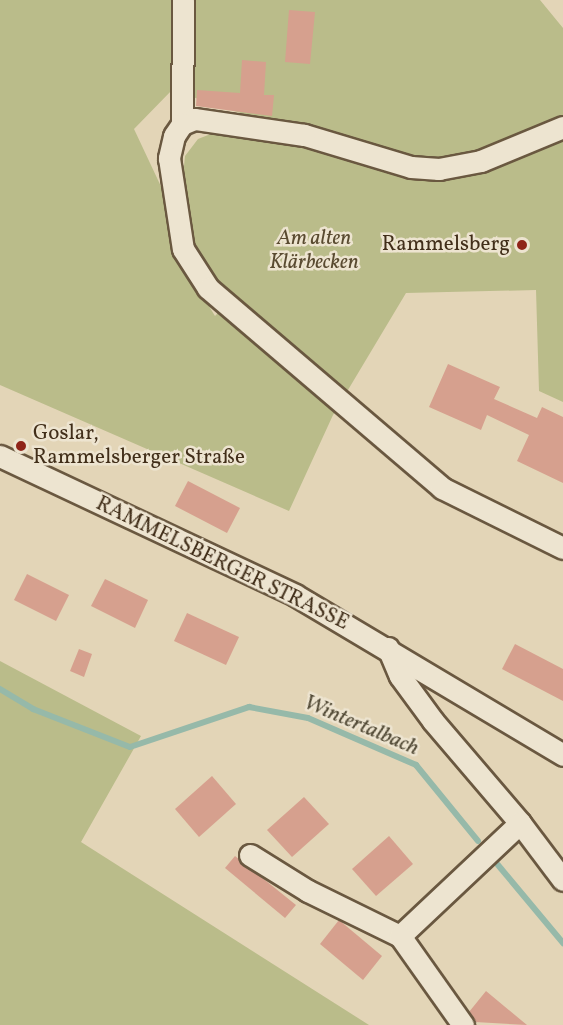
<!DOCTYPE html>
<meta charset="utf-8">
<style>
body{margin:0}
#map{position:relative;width:563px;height:1025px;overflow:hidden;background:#e3d5b7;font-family:Vollkorn,serif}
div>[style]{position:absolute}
.green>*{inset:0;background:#babc8a}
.stream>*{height:6px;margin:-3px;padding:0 3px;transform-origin:3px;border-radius:3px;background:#96b9a9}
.building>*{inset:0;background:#d6a08e}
.roads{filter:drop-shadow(2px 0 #6a5840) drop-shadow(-2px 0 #6a5840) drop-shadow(0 2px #6a5840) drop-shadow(0 -2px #6a5840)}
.minor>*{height:21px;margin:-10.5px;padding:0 10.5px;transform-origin:10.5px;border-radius:10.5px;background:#ede4d0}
.dots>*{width:16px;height:16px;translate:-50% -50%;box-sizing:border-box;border:3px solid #ede4d0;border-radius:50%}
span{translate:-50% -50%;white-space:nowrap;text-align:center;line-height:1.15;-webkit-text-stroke:5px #ede4d0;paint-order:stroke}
.park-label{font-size:21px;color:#594a30;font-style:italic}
.poi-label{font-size:21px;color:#412e19}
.right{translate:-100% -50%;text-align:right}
.left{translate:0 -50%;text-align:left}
.street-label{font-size:21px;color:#412e19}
.water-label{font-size:22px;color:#524a36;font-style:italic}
</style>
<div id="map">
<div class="green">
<div style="clip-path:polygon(evenodd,0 0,540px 0,563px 28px,563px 402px,539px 391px,536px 290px,406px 293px,333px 415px,289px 511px,0 385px,0 0,172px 90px,421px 174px,334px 157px,275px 134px,226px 128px,198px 139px,185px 156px,182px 187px,193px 243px,207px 272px,230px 300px,215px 316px,174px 249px,165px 195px,134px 129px,172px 90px)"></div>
<div style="clip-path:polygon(0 661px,141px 736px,81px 842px,369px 1025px,0 1025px)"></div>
</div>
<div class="stream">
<div style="left:0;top:689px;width:39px;rotate:31deg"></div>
<div style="left:33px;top:709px;width:104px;rotate:21.4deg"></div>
<div style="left:130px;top:747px;width:126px;rotate:-18.6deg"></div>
<div style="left:249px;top:707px;width:60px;rotate:10.6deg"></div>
<div style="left:308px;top:718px;width:118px;rotate:23.5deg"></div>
<div style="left:416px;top:765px;width:98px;rotate:50.8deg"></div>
<div style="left:498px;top:865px;width:102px;rotate:50.2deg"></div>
</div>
<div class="building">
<div style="clip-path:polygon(289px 10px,315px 12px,310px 64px,285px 62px)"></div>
<div style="clip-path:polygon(242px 60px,266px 62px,264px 95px,274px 95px,272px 116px,196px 106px,197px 90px,240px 93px)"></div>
<div style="clip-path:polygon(448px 364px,500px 387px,494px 399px,537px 418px,542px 407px,563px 417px,563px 483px,517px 461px,529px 435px,487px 415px,481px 430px,429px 407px)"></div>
<div style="clip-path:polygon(188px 481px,240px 508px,227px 533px,175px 506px)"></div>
<div style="clip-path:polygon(27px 574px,69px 595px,56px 621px,14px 600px)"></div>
<div style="clip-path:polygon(105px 579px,148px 600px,135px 628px,91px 606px)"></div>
<div style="clip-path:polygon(187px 613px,239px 637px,226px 665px,174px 641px)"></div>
<div style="clip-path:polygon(515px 644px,563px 669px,563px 701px,502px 669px)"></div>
<div style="clip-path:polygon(79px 649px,92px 654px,84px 677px,70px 671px)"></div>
<div style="clip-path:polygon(212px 776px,236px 804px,199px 837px,175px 809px)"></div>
<div style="clip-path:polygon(304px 797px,329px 824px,292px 857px,267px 830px)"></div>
<div style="clip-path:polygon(389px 836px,413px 864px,376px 896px,352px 869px)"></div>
<div style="clip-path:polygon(235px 856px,296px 905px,285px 918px,225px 868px)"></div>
<div style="clip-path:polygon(339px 920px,382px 956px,363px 980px,320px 944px)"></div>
<div style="clip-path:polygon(486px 991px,504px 1006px,527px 1025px,475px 1022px,469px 1012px)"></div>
</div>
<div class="roads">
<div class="minor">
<div style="left:182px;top:124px;width:124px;rotate:-89.5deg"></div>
<div style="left:563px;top:127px;width:89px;rotate:157.5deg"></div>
<div style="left:481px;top:161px;width:43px;rotate:169.2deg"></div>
<div style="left:439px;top:169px;width:28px;rotate:-176deg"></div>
<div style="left:411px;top:167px;width:112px;rotate:-163.3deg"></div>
<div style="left:304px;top:135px;width:111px;rotate:-171.7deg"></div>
<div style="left:194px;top:119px;width:13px;rotate:157deg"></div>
<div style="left:182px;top:124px;width:14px;rotate:124deg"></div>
<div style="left:174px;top:136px;width:23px;rotate:103deg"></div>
<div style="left:169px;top:158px;width:92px;rotate:81.3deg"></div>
<div style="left:183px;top:249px;width:46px;rotate:57.3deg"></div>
<div style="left:208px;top:288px;width:308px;rotate:40.5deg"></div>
<div style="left:442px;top:488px;width:135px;rotate:26.4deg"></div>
<div style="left:0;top:456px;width:326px;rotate:25.2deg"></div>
<div style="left:295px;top:595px;width:312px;rotate:30.8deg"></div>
<div style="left:388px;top:648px;width:30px;rotate:67deg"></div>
<div style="left:400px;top:676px;width:56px;rotate:53.7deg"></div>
<div style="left:433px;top:721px;width:134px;rotate:49.5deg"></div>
<div style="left:520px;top:823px;width:71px;rotate:53deg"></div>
<div style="left:250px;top:855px;width:68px;rotate:31.8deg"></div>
<div style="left:308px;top:891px;width:102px;rotate:26.1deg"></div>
<div style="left:400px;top:936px;width:165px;rotate:-43.3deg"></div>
<div style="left:400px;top:936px;width:109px;rotate:54.7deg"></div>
</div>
</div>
<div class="dots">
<div style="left:522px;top:245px;background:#8f2418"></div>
<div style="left:21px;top:446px;background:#8f2418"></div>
</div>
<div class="park-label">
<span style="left:314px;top:251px">Am alten<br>Klärbecken</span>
</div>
<div class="poi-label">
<span class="right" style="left:510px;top:245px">Rammelsberg</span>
<span class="left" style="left:33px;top:446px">Goslar,<br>Rammelsberger Straße</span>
</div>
<div class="street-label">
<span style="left:222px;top:564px;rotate:26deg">RAMMELSBERGER STRASSE</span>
</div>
<div class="water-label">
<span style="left:361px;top:726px;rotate:23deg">Wintertalbach</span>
</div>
</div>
